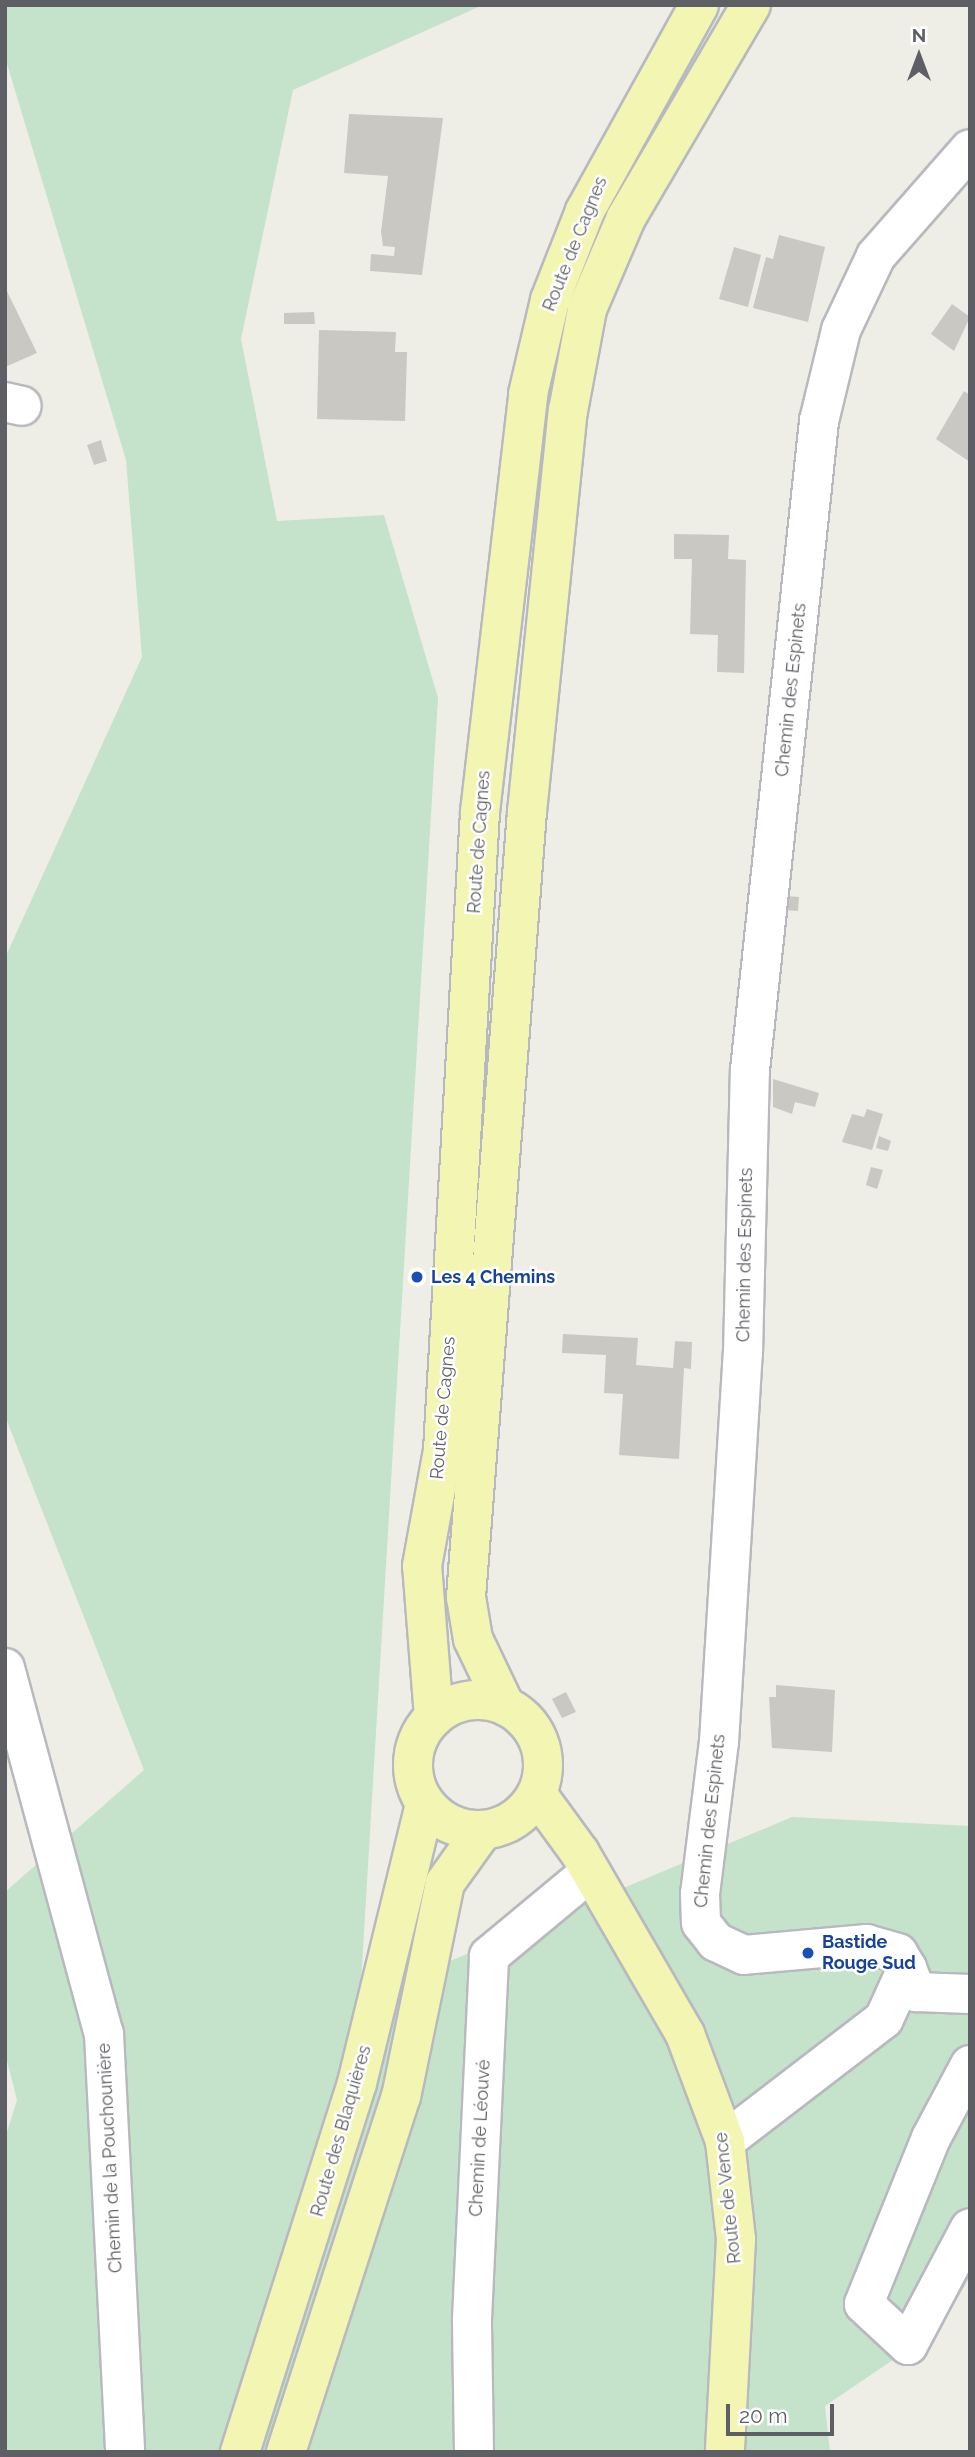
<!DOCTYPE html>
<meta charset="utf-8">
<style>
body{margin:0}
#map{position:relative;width:975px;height:2457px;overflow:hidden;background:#eeeee6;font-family:Raleway,sans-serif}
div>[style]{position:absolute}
.green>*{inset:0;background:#c5e2cb}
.building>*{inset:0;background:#c9c8c2}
.roads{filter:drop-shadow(2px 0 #b8b9be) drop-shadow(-2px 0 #b8b9be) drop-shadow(0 2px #b8b9be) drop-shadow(0 -2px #b8b9be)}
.minor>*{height:38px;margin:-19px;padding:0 19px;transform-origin:19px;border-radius:19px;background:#fff}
.major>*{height:38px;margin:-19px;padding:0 19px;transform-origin:19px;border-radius:19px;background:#f3f6b3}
.major>.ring{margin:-19px;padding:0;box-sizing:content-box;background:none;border:38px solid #f3f6b3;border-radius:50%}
.dots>*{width:19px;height:19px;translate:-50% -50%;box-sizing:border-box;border:4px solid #fff;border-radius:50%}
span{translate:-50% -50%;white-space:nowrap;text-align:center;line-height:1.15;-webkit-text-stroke:5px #fff;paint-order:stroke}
.street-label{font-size:18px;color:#5e5f64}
.transit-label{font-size:18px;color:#164399;font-weight:700}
.left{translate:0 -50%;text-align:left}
.frame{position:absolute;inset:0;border:7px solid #5e5f64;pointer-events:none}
.north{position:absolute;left:884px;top:21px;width:70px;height:70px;-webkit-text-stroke:5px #fff;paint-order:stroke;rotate:0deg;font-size:19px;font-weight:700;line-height:28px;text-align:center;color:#5e5f64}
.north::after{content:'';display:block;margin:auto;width:24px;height:32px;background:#5e5f64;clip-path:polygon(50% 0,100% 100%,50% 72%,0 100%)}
.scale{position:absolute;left:726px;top:2404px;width:108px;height:32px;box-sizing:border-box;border:4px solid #5e5f64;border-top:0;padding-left:9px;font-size:21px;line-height:24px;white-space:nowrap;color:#5e5f64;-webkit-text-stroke:5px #fff;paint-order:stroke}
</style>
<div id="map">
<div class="green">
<div style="clip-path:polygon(5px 5px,483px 5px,293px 90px,241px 339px,277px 521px,384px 515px,438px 698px,360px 1999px,792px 1817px,970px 1826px,970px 2277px,940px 2328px,825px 2406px,830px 2452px,5px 2452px,5px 2138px,17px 2100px,5px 2053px,5px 1892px,144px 1770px,5px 1416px,5px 958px,142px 657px,126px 460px,5px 57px)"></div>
</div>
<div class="building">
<div style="clip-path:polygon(349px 114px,443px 118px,422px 275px,370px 271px,371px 254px,394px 256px,395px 247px,383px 246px,381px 232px,388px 176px,344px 173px)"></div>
<div style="clip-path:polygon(779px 235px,825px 247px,808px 322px,753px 308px,766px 257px,773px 259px)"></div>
<div style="clip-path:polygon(734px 247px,761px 255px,748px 307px,719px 299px)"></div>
<div style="clip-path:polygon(5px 287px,37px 353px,5px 367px)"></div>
<div style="clip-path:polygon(952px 304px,970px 317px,954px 351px,931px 334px)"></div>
<div style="clip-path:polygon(314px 312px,315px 324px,284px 324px,284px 313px)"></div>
<div style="clip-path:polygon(319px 330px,396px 332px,395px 352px,407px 352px,405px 421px,317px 419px)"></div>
<div style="clip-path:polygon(964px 391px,970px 395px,970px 462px,936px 439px)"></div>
<div style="clip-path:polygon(101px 440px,107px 461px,94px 465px,87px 445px)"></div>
<div style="clip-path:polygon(674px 534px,729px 535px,728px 559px,746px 560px,744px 673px,717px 672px,718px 635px,690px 634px,692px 559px,674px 559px)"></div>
<div style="clip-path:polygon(786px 896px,799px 897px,798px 911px,785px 910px)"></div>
<div style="clip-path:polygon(773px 1079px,819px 1093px,815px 1107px,795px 1102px,792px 1114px,773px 1107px)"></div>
<div style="clip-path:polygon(867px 1109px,883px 1114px,872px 1150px,842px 1142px,852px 1114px,864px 1117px)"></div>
<div style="clip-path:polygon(879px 1136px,891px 1141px,888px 1151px,876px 1148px)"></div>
<div style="clip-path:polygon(871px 1167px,883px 1170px,877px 1189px,866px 1185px)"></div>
<div style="clip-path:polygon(563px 1334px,638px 1338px,636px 1365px,673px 1368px,675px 1341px,692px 1342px,691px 1369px,684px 1368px,679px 1459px,619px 1455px,623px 1394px,604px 1393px,606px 1355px,562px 1353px)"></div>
<div style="clip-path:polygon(776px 1685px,835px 1690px,832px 1752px,772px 1748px,769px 1697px,776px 1697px)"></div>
<div style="clip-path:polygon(566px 1692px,576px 1712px,562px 1718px,552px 1699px)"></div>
</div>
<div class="roads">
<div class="minor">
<div style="left:5px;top:402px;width:17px;rotate:13deg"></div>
<div style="left:5px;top:1668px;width:379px;rotate:74.9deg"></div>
<div style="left:104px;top:2034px;width:419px;rotate:87.1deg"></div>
<div style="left:907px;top:1968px;width:26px;rotate:69deg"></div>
<div style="left:916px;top:1992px;width:54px;rotate:2.1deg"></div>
<div style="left:970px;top:2065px;width:83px;rotate:118.1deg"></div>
<div style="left:931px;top:2138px;width:179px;rotate:112deg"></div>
<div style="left:864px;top:2304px;width:60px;rotate:43deg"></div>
<div style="left:908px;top:2345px;width:132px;rotate:-62.1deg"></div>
<div style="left:725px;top:2141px;width:200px;rotate:-37.5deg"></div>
<div style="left:884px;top:2019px;width:56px;rotate:-65.7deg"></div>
<div style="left:907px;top:1968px;width:17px;rotate:-121deg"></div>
<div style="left:898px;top:1953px;width:32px;rotate:-164deg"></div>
<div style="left:867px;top:1944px;width:123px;rotate:174.9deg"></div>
<div style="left:744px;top:1955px;width:31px;rotate:-155deg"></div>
<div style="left:716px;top:1942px;width:24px;rotate:-128deg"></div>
<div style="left:701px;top:1923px;width:29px;rotate:-92deg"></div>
<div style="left:700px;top:1894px;width:153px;rotate:-82.9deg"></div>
<div style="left:719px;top:1742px;width:390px;rotate:-86.5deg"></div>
<div style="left:743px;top:1353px;width:283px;rotate:-88.6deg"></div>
<div style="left:750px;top:1070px;width:653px;rotate:-83.93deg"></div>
<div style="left:819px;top:421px;width:94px;rotate:-76.4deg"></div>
<div style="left:841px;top:330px;width:82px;rotate:-64.7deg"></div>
<div style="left:876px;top:256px;width:142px;rotate:-48.7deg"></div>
<div style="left:474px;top:2452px;width:133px;rotate:-90.9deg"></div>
<div style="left:472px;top:2319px;width:363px;rotate:-87.3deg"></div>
<div style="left:489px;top:1956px;width:131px;rotate:-39.7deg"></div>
</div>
<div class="major">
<div class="ring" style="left:413px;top:1700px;width:92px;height:92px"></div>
<div style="left:505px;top:1706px;width:74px;rotate:-115.5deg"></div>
<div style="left:473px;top:1639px;width:43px;rotate:-99.5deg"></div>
<div style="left:466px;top:1597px;width:787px;rotate:-85.56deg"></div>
<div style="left:527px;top:812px;width:403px;rotate:-84.2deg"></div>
<div style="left:568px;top:411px;width:104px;rotate:-79.4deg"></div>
<div style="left:587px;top:309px;width:99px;rotate:-66.8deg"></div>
<div style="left:626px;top:218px;width:247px;rotate:-59.6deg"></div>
<div style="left:434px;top:1717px;width:151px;rotate:-94.5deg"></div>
<div style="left:422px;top:1566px;width:118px;rotate:-79.7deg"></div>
<div style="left:443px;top:1450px;width:639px;rotate:-86.68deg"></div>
<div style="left:480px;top:812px;width:421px;rotate:-83.4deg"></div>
<div style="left:528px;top:394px;width:97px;rotate:-76.8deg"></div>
<div style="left:550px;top:300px;width:96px;rotate:-68.5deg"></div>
<div style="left:585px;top:211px;width:235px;rotate:-61deg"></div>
<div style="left:537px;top:1794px;width:73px;rotate:53.9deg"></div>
<div style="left:580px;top:1853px;width:209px;rotate:59.9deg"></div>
<div style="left:685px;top:2034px;width:114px;rotate:69.5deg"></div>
<div style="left:725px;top:2141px;width:99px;rotate:83.6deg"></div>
<div style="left:736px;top:2239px;width:213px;rotate:93deg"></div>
<div style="left:240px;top:2452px;width:387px;rotate:-72.4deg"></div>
<div style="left:357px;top:2083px;width:286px;rotate:-76.3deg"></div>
<div style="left:286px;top:2452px;width:373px;rotate:-72.1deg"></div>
<div style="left:401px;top:2097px;width:218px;rotate:-78.4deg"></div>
<div style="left:445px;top:1883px;width:65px;rotate:-54.4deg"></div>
</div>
</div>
<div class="dots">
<div style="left:417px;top:1277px;background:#1a4fb4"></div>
<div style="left:808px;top:1953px;background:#1a4fb4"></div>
</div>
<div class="street-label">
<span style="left:575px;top:244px;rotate:-68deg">Route de Cagnes</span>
<span style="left:791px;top:690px;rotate:-84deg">Chemin des Espinets</span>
<span style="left:479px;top:842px;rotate:-86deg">Route de Cagnes</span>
<span style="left:745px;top:1255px;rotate:-89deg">Chemin des Espinets</span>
<span style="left:443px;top:1408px;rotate:-85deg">Route de Cagnes</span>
<span style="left:710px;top:1821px;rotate:-84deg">Chemin des Espinets</span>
<span style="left:341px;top:2131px;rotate:-74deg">Route des Blaquières</span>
<span style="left:480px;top:2138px;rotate:-87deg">Chemin de Léouvé</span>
<span style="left:110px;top:2158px;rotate:-93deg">Chemin de la Pouchounière</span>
<span style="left:728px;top:2198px;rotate:-96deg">Route de Vence</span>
</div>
<div class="transit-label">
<span class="left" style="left:431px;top:1277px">Les 4 Chemins</span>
<span class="left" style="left:822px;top:1953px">Bastide<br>Rouge Sud</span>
</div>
<div class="frame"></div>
<div class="north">N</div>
<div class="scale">20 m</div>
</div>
